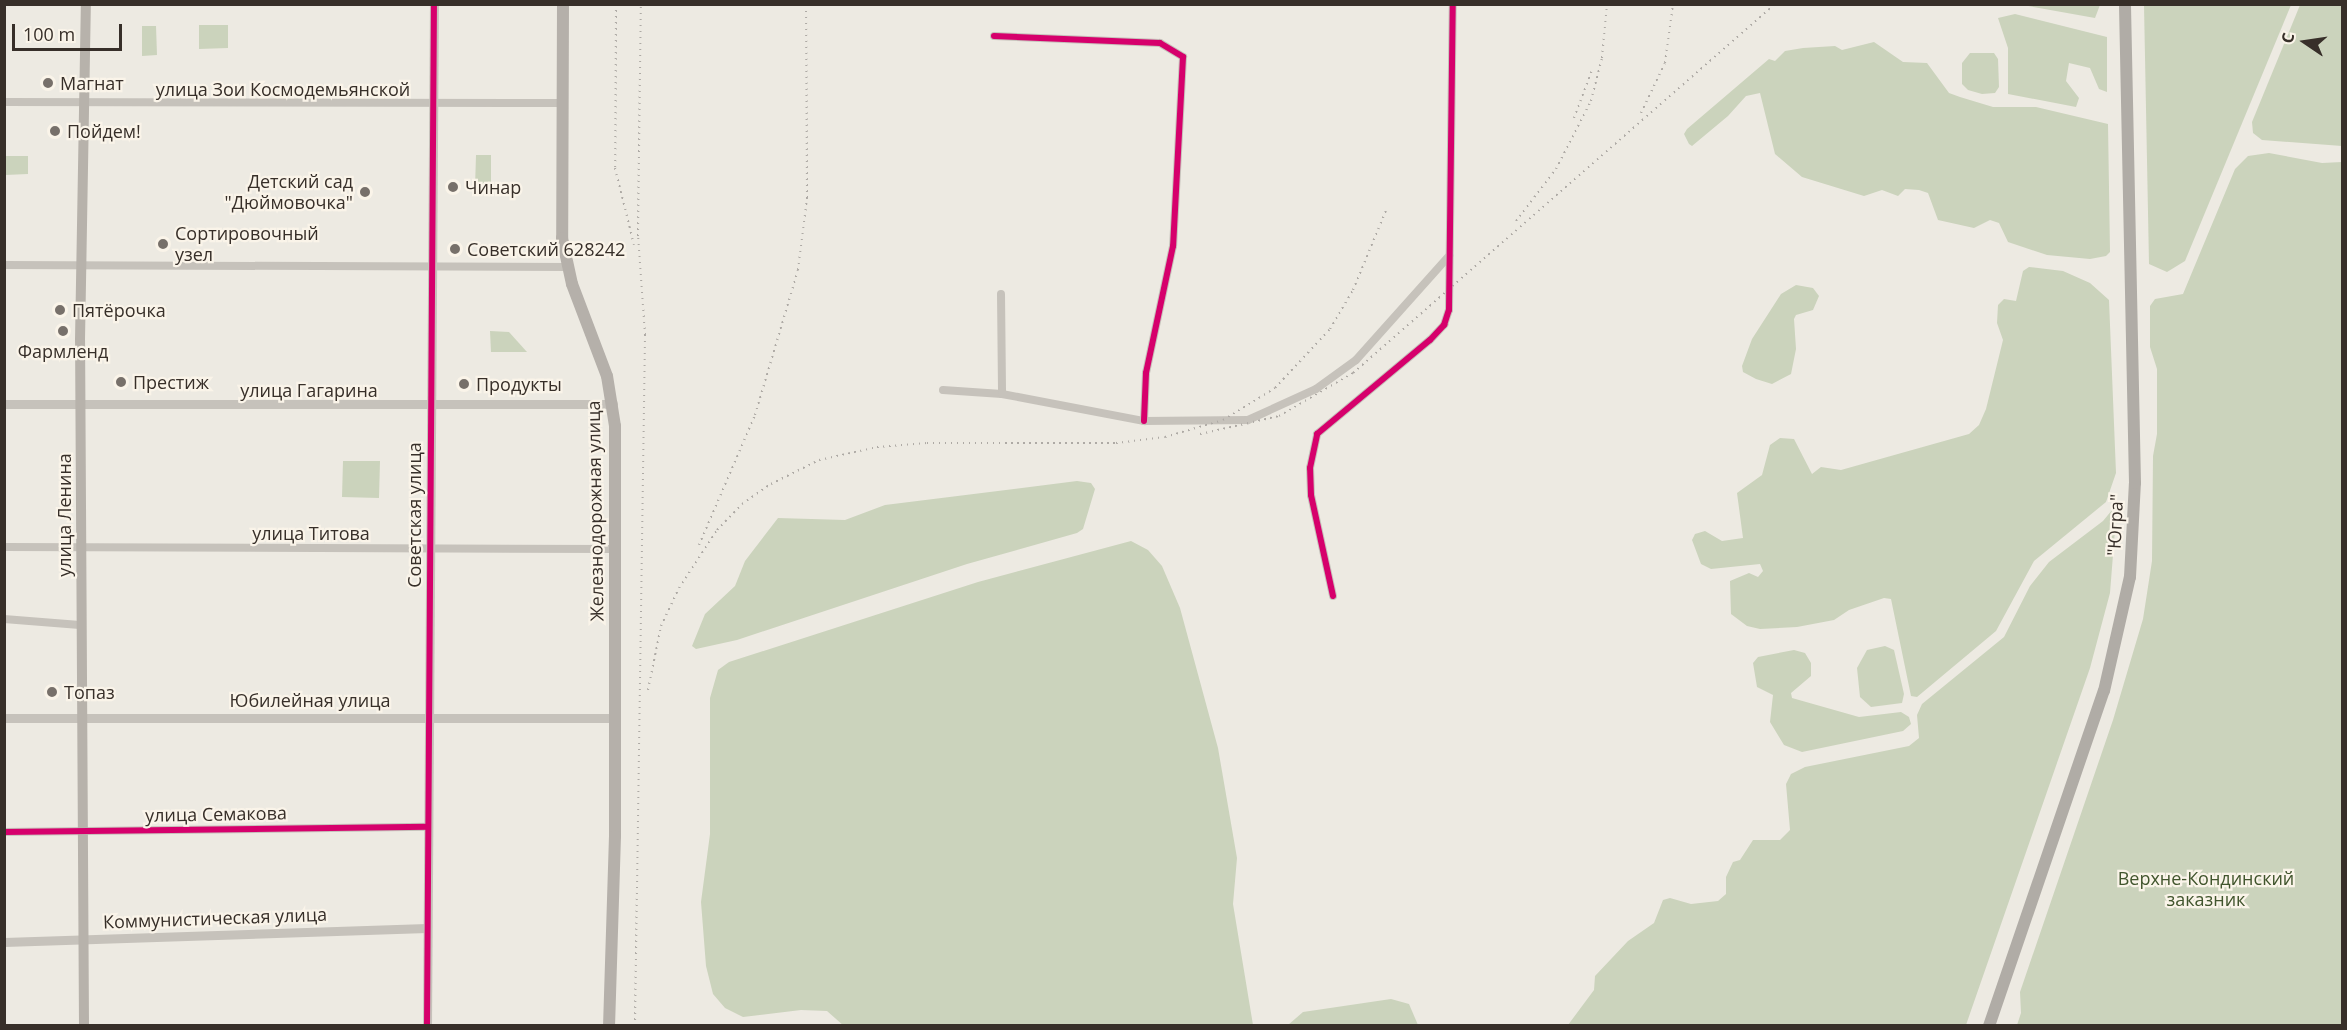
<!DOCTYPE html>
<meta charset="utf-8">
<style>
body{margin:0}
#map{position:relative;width:2347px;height:1030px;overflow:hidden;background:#edeae2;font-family:"Open Sans",sans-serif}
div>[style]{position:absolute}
.green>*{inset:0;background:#cbd3bc}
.minor>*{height:8px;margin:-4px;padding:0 4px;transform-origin:4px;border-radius:4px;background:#c6c2bb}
.tertiary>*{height:9px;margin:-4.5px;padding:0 4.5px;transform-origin:4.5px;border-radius:4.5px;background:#c6c2bb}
.secondary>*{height:10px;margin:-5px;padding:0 5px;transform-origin:5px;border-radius:5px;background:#b7b2ab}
.primary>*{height:12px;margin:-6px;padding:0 6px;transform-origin:6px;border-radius:6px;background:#b5b0aa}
.trunk>*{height:12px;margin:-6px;padding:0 6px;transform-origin:6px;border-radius:6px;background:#b0aca6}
.rail>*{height:2px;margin-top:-1px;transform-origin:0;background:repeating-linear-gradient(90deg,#aeaaa5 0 1.5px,transparent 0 6px)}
.cycleway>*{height:6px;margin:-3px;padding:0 3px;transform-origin:3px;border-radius:3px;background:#d6006c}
.dots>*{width:16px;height:16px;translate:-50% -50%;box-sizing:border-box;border:3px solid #faf4e9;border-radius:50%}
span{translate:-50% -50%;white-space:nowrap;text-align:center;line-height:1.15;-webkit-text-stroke:4.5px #faf4e9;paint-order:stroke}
.poi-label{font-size:18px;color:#372f29}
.left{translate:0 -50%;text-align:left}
.right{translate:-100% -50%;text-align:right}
.street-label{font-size:18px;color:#372f29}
.park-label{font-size:18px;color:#41552d}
.frame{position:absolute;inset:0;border:6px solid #372f29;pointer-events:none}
.north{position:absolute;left:2275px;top:12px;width:60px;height:60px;-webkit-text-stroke:4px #faf4e9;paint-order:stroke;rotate:283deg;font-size:16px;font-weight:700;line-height:24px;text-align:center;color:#372f29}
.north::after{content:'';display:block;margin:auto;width:21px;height:27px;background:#372f29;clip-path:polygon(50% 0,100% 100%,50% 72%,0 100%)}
.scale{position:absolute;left:12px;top:24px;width:110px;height:27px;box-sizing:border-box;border:3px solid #372f29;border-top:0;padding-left:8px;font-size:18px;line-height:21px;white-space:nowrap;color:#372f29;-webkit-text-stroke:4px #faf4e9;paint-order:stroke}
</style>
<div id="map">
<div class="green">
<div style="clip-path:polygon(2023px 5px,2100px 5px,2095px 18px)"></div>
<div style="clip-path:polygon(2144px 5px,2291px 5px,2185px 261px,2167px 272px,2149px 264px)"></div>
<div style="clip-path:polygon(2300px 5px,2342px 5px,2342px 146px,2262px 140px,2253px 133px,2252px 122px)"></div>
<div style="clip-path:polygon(2015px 14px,2107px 37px,2107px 92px,2099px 89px,2090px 68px,2069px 63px,2066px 81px,2079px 98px,2076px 107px,2008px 94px,2008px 48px,1998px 18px)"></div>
<div style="clip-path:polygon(199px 25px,228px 25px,228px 48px,199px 49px)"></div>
<div style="clip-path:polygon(142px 26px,156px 26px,157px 55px,142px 56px)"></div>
<div style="clip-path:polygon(1874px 42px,1903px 62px,1927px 63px,1949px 93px,1960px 97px,1993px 107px,2036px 107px,2108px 124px,2110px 252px,2106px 256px,2090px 259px,2047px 255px,2008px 242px,1999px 223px,1990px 220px,1974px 228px,1938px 220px,1928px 193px,1919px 190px,1905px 189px,1898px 196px,1882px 190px,1864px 196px,1802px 177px,1775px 154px,1760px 93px,1746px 96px,1728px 116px,1692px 146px,1689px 144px,1684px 134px,1687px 129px,1769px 59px,1775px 61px,1785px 51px,1803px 48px,1835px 46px,1842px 50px)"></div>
<div style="clip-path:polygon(1970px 53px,1994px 53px,1998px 59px,1999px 87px,1995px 93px,1982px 94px,1968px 90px,1962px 84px,1962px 63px)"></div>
<div style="clip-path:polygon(2269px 153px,2322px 163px,2342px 162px,2342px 1025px,2017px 1025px,2021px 1013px,2020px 992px,2113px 720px,2143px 619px,2152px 561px,2153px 456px,2157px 434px,2157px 369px,2150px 347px,2150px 306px,2155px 299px,2183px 294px,2235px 169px,2248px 156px)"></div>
<div style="clip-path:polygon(476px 155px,491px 155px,491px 187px,487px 190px,475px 187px)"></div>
<div style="clip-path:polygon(5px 156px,28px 156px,28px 174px,5px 175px)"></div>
<div style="clip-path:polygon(2029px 267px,2063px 271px,2090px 283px,2109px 300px,2116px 473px,2106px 502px,2034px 561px,1996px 631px,1917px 697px,1911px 696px,1891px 599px,1884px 598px,1849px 610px,1834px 620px,1797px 627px,1760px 629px,1747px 626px,1731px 614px,1730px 581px,1749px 573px,1758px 577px,1763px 571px,1760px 564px,1711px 569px,1701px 564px,1692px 540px,1695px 534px,1705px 531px,1722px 541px,1743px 538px,1737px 493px,1762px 475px,1770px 445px,1780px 438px,1794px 439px,1812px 474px,1821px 467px,1841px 470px,1969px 434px,1979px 425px,1986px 409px,2003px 340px,1997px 323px,1998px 305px,2004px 299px,2016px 301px,2023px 271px)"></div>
<div style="clip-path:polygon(1796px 285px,1813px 288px,1819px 296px,1813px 310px,1796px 315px,1794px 319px,1796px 349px,1791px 374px,1772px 384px,1756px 379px,1743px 372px,1742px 366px,1752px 339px,1781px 294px)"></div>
<div style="clip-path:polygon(490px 331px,509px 332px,527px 352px,491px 352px)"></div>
<div style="clip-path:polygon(343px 461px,380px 461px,379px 498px,342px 497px)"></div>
<div style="clip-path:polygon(1077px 481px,1091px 483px,1095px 489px,1083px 529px,1077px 533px,967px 564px,737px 640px,696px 649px,692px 646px,705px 614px,735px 586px,745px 561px,778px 518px,845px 520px,885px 505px)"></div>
<div style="clip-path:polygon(2117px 504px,2110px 593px,2090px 668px,1966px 1025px,1568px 1025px,1594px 990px,1595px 976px,1628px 941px,1654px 923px,1663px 900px,1670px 898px,1691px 904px,1718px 901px,1726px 894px,1726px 877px,1733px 862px,1740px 860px,1753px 840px,1780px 840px,1790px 830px,1786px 784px,1791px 774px,1805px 767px,1909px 746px,1919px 738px,1917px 715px,1922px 704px,2004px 637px,2030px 586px,2049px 562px,2103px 521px)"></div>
<div style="clip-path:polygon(1131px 541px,1148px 550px,1162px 566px,1180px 608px,1218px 748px,1237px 858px,1233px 904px,1253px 1025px,844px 1026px,827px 1011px,801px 1010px,743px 1017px,725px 1008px,713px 994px,706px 966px,701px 902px,710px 834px,710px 698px,718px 670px,729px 662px,978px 582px)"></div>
<div style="clip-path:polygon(1885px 646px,1894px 650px,1904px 694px,1902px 703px,1871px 707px,1860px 697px,1857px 668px,1867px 650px)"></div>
<div style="clip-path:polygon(1794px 650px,1805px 653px,1811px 663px,1811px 676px,1791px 693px,1792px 698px,1859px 717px,1901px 712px,1909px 717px,1911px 724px,1903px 731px,1802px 752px,1784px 745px,1770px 722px,1773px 695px,1757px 687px,1753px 663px,1758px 657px)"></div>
<div style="clip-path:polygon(1391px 999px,1409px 1004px,1418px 1025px,1288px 1025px,1303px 1012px)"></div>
</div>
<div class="minor">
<div style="left:994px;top:36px;width:166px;rotate:2.4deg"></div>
<div style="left:1160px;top:43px;width:27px;rotate:31deg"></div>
<div style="left:1183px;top:57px;width:189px;rotate:93deg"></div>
<div style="left:1173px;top:246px;width:130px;rotate:102deg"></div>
<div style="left:1146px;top:373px;width:48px;rotate:92.4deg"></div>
<div style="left:4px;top:102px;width:557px;rotate:0.1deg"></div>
<div style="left:4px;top:265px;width:564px;rotate:0.2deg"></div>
<div style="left:1001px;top:294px;width:100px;rotate:89.4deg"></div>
<div style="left:943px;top:390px;width:59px;rotate:3.9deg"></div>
<div style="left:1002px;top:394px;width:145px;rotate:10.8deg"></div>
<div style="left:1144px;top:421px;width:104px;rotate:-0.6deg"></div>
<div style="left:1248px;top:420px;width:75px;rotate:-24.5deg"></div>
<div style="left:1316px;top:389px;width:49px;rotate:-35.9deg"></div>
<div style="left:1356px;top:360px;width:140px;rotate:-48.2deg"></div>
<div style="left:4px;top:547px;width:612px;rotate:0.19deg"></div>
<div style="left:1333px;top:596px;width:103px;rotate:-102.3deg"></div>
<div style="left:1311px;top:495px;width:27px;rotate:-92deg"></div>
<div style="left:1310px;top:468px;width:35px;rotate:-78deg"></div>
<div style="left:1317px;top:434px;width:147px;rotate:-39.8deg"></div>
<div style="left:1430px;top:340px;width:21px;rotate:-47deg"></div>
<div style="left:1444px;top:325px;width:16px;rotate:-72deg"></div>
<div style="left:1449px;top:310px;width:306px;rotate:-89.3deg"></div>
<div style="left:4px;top:619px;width:76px;rotate:4.5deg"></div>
<div style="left:4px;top:832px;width:424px;rotate:-0.7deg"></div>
</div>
<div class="tertiary">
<div style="left:4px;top:404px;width:609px"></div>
<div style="left:4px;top:718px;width:612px"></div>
<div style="left:4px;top:942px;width:423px;rotate:-1.9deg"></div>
<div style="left:427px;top:1026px;width:1022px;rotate:-89.61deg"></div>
</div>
<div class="secondary">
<div style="left:84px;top:1026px;width:686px;rotate:-90.33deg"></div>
<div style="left:80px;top:340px;width:336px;rotate:-89deg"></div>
</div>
<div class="primary">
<div style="left:563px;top:4px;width:234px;rotate:90.2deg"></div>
<div style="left:562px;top:238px;width:47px;rotate:77.7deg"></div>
<div style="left:572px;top:284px;width:98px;rotate:69.2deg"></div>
<div style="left:607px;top:376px;width:51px;rotate:80.9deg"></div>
<div style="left:615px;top:426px;width:410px;rotate:90deg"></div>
<div style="left:615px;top:836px;width:190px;rotate:91.8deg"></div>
</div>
<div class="trunk">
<div style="left:1989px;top:1026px;width:354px;rotate:-71.1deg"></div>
<div style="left:2104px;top:691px;width:117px;rotate:-77.2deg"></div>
<div style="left:2130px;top:577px;width:94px;rotate:-87deg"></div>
<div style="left:2135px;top:483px;width:479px;rotate:-91.2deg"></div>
</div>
<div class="rail">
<div style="left:616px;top:4px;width:164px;rotate:90.3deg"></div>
<div style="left:615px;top:168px;width:79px;rotate:76.1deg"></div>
<div style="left:1641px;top:113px;width:55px;rotate:-64.4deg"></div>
<div style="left:1665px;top:63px;width:60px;rotate:-82.3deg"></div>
<div style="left:1574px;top:118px;width:51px;rotate:-69.4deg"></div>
<div style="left:1516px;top:221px;width:66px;rotate:-52.4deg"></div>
<div style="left:1556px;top:169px;width:76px;rotate:-62.8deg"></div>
<div style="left:1591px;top:101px;width:44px;rotate:-75.7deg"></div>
<div style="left:1602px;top:58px;width:54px;rotate:-84.7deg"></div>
<div style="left:1200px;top:434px;width:81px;rotate:-12.8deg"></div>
<div style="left:1279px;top:416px;width:86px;rotate:-30.2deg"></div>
<div style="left:1353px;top:373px;width:561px;rotate:-41.17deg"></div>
<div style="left:699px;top:545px;width:142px;rotate:-66.7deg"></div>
<div style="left:755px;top:415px;width:151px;rotate:-73.5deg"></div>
<div style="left:798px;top:270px;width:73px;rotate:-82.9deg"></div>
<div style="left:807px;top:198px;width:189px;rotate:-90.3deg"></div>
<div style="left:648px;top:690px;width:65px;rotate:-78.5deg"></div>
<div style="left:661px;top:626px;width:42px;rotate:-64.7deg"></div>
<div style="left:679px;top:588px;width:69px;rotate:-56.8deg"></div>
<div style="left:717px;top:530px;width:36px;rotate:-46deg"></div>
<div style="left:742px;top:504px;width:35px;rotate:-35deg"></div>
<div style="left:771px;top:484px;width:54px;rotate:-26.6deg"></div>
<div style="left:819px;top:460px;width:59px;rotate:-12.6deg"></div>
<div style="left:877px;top:447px;width:50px;rotate:-4.6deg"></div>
<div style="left:927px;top:443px;width:189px"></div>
<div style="left:1116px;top:443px;width:49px;rotate:-7deg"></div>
<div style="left:1165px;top:437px;width:60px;rotate:-16.3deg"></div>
<div style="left:1223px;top:420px;width:61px;rotate:-31.6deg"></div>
<div style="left:1275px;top:388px;width:81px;rotate:-47deg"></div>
<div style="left:1330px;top:329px;width:45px;rotate:-59.5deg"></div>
<div style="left:1353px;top:290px;width:89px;rotate:-67.5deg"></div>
<div style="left:635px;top:1026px;width:691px;rotate:-89.17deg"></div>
<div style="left:645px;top:335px;width:99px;rotate:-94deg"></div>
<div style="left:638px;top:236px;width:232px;rotate:-89.3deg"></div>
</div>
<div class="cycleway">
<div style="left:994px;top:36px;width:166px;rotate:2.4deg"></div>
<div style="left:1160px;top:43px;width:27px;rotate:31deg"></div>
<div style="left:1183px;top:57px;width:189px;rotate:93deg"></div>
<div style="left:1173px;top:246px;width:130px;rotate:102deg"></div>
<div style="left:1146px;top:373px;width:48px;rotate:92.4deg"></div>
<div style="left:1333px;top:596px;width:103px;rotate:-102.3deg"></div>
<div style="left:1311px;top:495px;width:27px;rotate:-92deg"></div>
<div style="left:1310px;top:468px;width:35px;rotate:-78deg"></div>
<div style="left:1317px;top:434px;width:147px;rotate:-39.8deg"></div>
<div style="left:1430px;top:340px;width:21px;rotate:-47deg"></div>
<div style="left:1444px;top:325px;width:16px;rotate:-72deg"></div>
<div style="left:1449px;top:310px;width:306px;rotate:-89.3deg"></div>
<div style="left:4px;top:832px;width:424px;rotate:-0.7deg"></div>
<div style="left:427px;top:1026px;width:1022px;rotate:-89.61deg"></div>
</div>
<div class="dots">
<div style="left:48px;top:83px;background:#77706a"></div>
<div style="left:55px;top:131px;background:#77706a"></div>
<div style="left:453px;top:187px;background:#77706a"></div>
<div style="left:365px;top:192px;background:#77706a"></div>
<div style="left:163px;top:244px;background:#77706a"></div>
<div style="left:455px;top:249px;background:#77706a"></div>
<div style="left:60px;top:310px;background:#77706a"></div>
<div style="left:63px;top:331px;background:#77706a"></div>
<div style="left:121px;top:382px;background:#77706a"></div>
<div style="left:464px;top:384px;background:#77706a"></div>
<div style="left:52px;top:692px;background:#77706a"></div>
</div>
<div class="poi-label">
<span class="left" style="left:60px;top:83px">Магнат</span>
<span class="left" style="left:67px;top:131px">Пойдем!</span>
<span class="right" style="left:353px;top:192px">Детский сад<br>"Дюймовочка"</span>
<span class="left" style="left:465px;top:187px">Чинар</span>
<span class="left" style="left:175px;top:244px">Сортировочный<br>узел</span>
<span class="left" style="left:467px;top:249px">Советский 628242</span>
<span class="left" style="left:72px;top:310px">Пятёрочка</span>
<span style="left:63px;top:351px">Фармленд</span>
<span class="left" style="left:133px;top:382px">Престиж</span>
<span class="left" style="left:476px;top:384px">Продукты</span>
<span class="left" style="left:64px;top:692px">Топаз</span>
</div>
<div class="street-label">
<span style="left:283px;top:89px">улица Зои Космодемьянской</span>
<span style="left:309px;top:390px">улица Гагарина</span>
<span style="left:595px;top:511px;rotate:-91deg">Железнодорожная улица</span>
<span style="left:64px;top:515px;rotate:-90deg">улица Ленина</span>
<span style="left:414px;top:515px;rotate:-90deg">Советская улица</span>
<span style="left:2115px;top:525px;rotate:-87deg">"Югра"</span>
<span style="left:311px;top:533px">улица Титова</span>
<span style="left:310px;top:700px">Юбилейная улица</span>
<span style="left:216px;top:814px;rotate:-1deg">улица Семакова</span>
<span style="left:215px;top:918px;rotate:-2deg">Коммунистическая улица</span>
</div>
<div class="park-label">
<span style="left:2206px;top:889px">Верхне-Кондинский<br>заказник</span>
</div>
<div class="frame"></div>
<div class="north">С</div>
<div class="scale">100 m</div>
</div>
